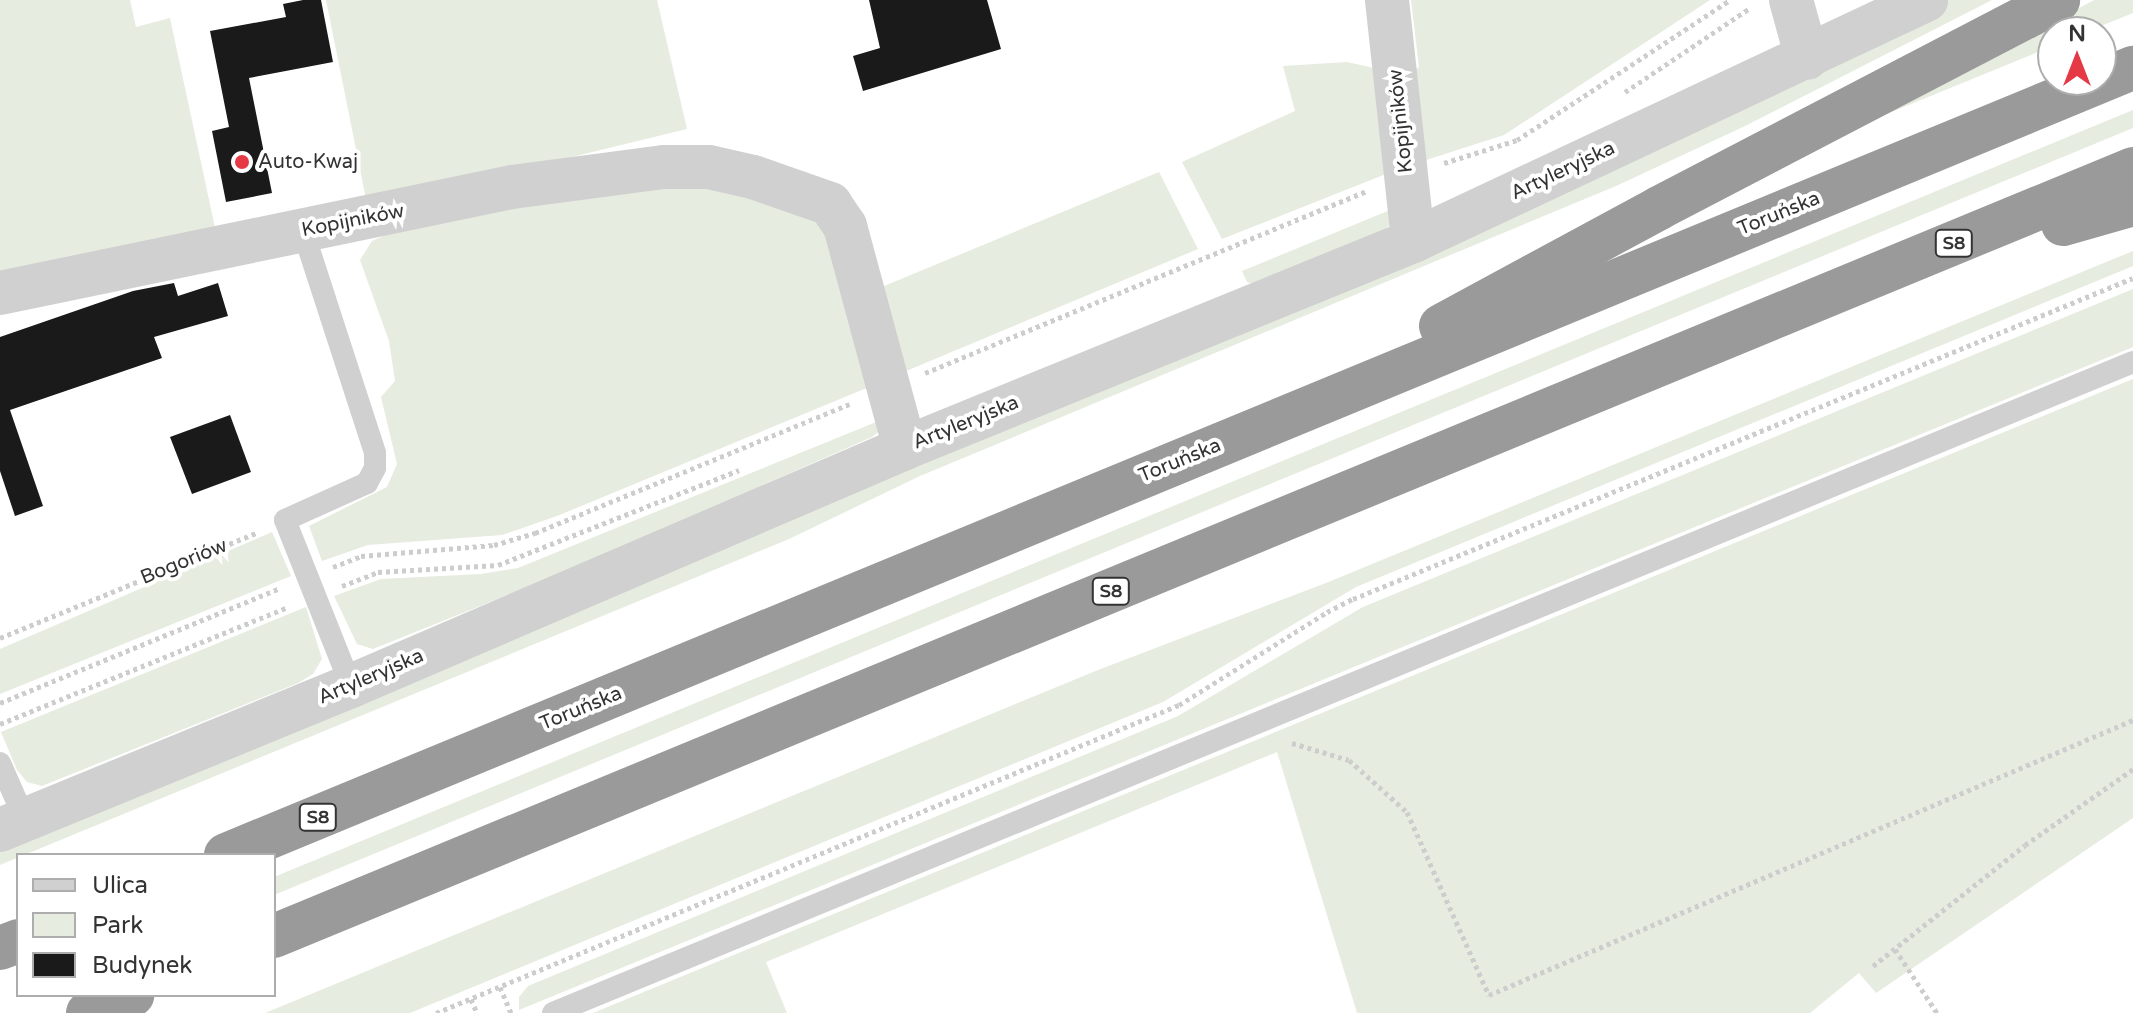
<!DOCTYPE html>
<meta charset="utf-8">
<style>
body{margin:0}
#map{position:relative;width:2133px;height:1013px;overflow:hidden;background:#fff;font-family:"Varela Round",sans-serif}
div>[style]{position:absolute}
.green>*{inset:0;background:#e6ecdf}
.building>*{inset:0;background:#1a1a1a}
.path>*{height:5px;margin-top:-2.5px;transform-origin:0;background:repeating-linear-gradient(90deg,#cdcdcd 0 4px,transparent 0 8px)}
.lane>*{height:22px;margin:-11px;padding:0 11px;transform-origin:11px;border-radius:11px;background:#d0d0d0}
.street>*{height:44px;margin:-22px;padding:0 22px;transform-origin:22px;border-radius:22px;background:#d0d0d0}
.highway>*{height:44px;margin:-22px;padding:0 22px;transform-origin:22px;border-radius:22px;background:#9a9a9a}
.dots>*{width:22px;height:22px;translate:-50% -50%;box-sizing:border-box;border:4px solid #fff;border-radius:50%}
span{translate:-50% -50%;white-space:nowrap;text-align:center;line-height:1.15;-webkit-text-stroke:8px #fff;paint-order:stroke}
.shield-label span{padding:2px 6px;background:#fff;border:2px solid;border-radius:6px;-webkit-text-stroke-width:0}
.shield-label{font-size:18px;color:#333;font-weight:700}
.street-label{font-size:20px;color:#333}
.poi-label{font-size:20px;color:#333}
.left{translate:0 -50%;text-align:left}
.legend{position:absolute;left:16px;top:853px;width:260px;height:144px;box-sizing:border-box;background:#fff;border:2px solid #adadad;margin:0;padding:10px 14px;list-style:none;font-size:24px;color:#333}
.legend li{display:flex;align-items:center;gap:16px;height:40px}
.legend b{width:40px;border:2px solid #adadad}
.north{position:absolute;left:2037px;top:16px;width:80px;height:80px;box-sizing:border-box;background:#fff;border:2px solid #adadad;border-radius:50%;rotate:0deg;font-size:22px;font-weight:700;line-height:32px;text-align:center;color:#333}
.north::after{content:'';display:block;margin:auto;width:28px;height:36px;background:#e63946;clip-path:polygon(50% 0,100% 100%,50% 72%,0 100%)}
</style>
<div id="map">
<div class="green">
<div style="clip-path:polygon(0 0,130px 0,136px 27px,170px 18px,217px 237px,0 277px)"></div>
<div style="clip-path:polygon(326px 0,657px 0,687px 129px,481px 179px,366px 199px)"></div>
<div style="clip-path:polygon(1411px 0,1710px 0,1504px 135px,1420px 162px,1411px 72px,1419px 67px)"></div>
<div style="clip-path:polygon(1949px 0,1992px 0,1743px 127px,1616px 186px,920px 476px,789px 539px,0 865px,0 844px,1575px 187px)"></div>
<div style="clip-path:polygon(2094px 0,2133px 0,2133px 13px,2086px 32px,2053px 32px,2053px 46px,1872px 120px)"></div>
<div style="clip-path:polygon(1347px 62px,1374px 68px,1391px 172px,1222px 239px,1182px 162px,1295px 111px,1283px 66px)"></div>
<div style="clip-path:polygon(2133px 110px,2133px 128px,274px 895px,274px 877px)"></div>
<div style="clip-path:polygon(1159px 172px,1198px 249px,899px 374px,877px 289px)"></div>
<div style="clip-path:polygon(575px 189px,744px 189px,789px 204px,831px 232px,874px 385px,557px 516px,502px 535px,368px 545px,322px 561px,309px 526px,387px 487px,397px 464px,381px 397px,395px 381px,389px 341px,360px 260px,372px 241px,399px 229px)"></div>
<div style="clip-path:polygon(1395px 208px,1389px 226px,1378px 235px,1256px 285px,1247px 282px,1242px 271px)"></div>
<div style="clip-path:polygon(2133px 251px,2133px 266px,1356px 587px,1163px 702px,410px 1013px,265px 1013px,1098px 670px,1326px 583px)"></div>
<div style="clip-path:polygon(2133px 289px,2133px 347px,519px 1010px,519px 997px,528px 986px,1178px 716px,1363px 607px)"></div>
<div style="clip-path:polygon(2133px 379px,2133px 818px,1876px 993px,1859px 973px,1810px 1013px,1357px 1013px,1277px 752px,766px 962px,787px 1013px,593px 1013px)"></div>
<div style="clip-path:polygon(886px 418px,883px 428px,872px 437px,580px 566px,373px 649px,357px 644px,334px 596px,381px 579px,481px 574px,518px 568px)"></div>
<div style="clip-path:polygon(272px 532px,291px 576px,0 694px,0 649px)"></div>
<div style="clip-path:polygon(306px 607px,322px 659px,313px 674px,298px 683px,42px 786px,27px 782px,17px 770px,1px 732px)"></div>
</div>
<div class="building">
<div style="clip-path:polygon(303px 0,321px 0,333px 62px,249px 78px,272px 193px,226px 202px,212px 131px,229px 127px,210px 31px,286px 17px,283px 4px)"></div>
<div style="clip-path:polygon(869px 0,987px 0,1001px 49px,863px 91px,853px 56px,880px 48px)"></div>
<div style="clip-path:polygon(174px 283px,178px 296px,218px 283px,228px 316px,154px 337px,162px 358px,10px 410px,43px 506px,15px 516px,0 471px,0 337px,133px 291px)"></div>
<div style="clip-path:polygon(230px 415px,251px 472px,192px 494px,170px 437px)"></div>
</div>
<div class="path">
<div style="left:1625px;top:92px;width:151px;rotate:-33.9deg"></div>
<div style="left:1444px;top:163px;width:77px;rotate:-17.5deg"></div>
<div style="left:1517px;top:140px;width:255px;rotate:-33.3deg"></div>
<div style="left:925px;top:373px;width:478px;rotate:-22.4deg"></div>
<div style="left:333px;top:567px;width:30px;rotate:-21deg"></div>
<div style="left:361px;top:556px;width:133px;rotate:-4.7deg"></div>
<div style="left:494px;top:545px;width:43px;rotate:-16.3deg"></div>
<div style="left:535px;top:533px;width:340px;rotate:-22.3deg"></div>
<div style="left:342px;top:586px;width:39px;rotate:-21deg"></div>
<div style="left:378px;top:572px;width:120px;rotate:-3.3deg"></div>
<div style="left:498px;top:565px;width:259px;rotate:-21.5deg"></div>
<div style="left:0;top:638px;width:279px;rotate:-22.3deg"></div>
<div style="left:0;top:703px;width:303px;rotate:-22.3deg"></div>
<div style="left:0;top:724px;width:311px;rotate:-22.1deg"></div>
<div style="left:1292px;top:743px;width:59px;rotate:16.6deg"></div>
<div style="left:1349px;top:760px;width:78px;rotate:41.9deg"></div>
<div style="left:1407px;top:812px;width:201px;rotate:65.9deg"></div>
<div style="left:1489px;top:995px;width:700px;rotate:-23.12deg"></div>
<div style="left:1895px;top:949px;width:77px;rotate:56.7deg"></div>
<div style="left:1873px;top:966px;width:194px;rotate:-38.5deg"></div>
<div style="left:2025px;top:845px;width:132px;rotate:-35.1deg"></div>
<div style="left:500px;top:987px;width:28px;rotate:67deg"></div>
<div style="left:471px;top:999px;width:15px;rotate:67deg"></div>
<div style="left:436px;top:1013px;width:804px;rotate:-22.52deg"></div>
<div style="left:1179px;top:705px;width:175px;rotate:-32.1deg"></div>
<div style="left:1327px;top:612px;width:29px;rotate:-27deg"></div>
<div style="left:1353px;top:599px;width:843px;rotate:-22.37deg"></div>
</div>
<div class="lane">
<div style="left:303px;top:231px;width:233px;rotate:72deg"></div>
<div style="left:375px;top:453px;width:15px;rotate:90deg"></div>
<div style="left:375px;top:468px;width:17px;rotate:118deg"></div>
<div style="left:367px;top:483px;width:90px;rotate:155.7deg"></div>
<div style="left:285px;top:520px;width:179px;rotate:68.3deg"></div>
<div style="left:0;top:763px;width:62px;rotate:66.3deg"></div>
<div style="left:553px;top:1013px;width:1709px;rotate:-22.39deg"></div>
</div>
<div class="street">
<div style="left:1387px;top:0;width:242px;rotate:83.8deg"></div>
<div style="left:1791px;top:0;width:60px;rotate:74.6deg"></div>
<div style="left:0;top:293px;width:523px;rotate:-11.7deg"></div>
<div style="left:512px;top:187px;width:153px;rotate:-7.5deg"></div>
<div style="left:664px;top:167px;width:45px"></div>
<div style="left:709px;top:167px;width:45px;rotate:12.8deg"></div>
<div style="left:753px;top:177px;width:82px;rotate:19.3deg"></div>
<div style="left:830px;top:204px;width:27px;rotate:56deg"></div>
<div style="left:845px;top:226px;width:230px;rotate:74.9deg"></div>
<div style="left:0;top:830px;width:379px;rotate:-22.3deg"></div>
<div style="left:351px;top:686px;width:603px;rotate:-23.25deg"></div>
<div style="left:905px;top:448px;width:549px;rotate:-22.17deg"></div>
<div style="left:1413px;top:241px;width:567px;rotate:-25.16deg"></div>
</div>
<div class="highway">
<div style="left:2063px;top:224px;width:73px;rotate:-15.9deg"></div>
<div style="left:1441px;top:326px;width:248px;rotate:-28.4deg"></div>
<div style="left:1659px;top:208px;width:450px;rotate:-27.5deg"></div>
<div style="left:226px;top:855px;width:2063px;rotate:-22.43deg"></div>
<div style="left:274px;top:936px;width:2011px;rotate:-22.42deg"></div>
<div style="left:0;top:948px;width:19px;rotate:-21deg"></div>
<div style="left:88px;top:1013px;width:48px;rotate:-22.2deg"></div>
</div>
<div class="dots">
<div style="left:242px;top:162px;background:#e63946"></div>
</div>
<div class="shield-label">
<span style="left:1954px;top:243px">S8</span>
<span style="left:1111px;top:591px">S8</span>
<span style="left:318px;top:817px">S8</span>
</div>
<div class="street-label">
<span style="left:1401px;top:121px;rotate:-96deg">Kopijników</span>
<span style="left:1563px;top:171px;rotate:-25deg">Artyleryjska</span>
<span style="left:1779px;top:214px;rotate:-22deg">Toruńska</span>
<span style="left:353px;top:221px;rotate:-11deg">Kopijników</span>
<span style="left:966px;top:423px;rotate:-22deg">Artyleryjska</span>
<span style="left:1180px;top:461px;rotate:-22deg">Toruńska</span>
<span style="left:184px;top:562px;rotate:-22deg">Bogoriów</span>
<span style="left:371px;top:677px;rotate:-23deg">Artyleryjska</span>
<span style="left:581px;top:709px;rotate:-22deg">Toruńska</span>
</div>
<div class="poi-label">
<span class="left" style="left:258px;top:162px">Auto-Kwaj</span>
</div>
<ul class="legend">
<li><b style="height:10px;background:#d0d0d0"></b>Ulica</li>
<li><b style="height:22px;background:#e6ecdf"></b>Park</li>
<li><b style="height:22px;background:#1a1a1a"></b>Budynek</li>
</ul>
<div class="north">N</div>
</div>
